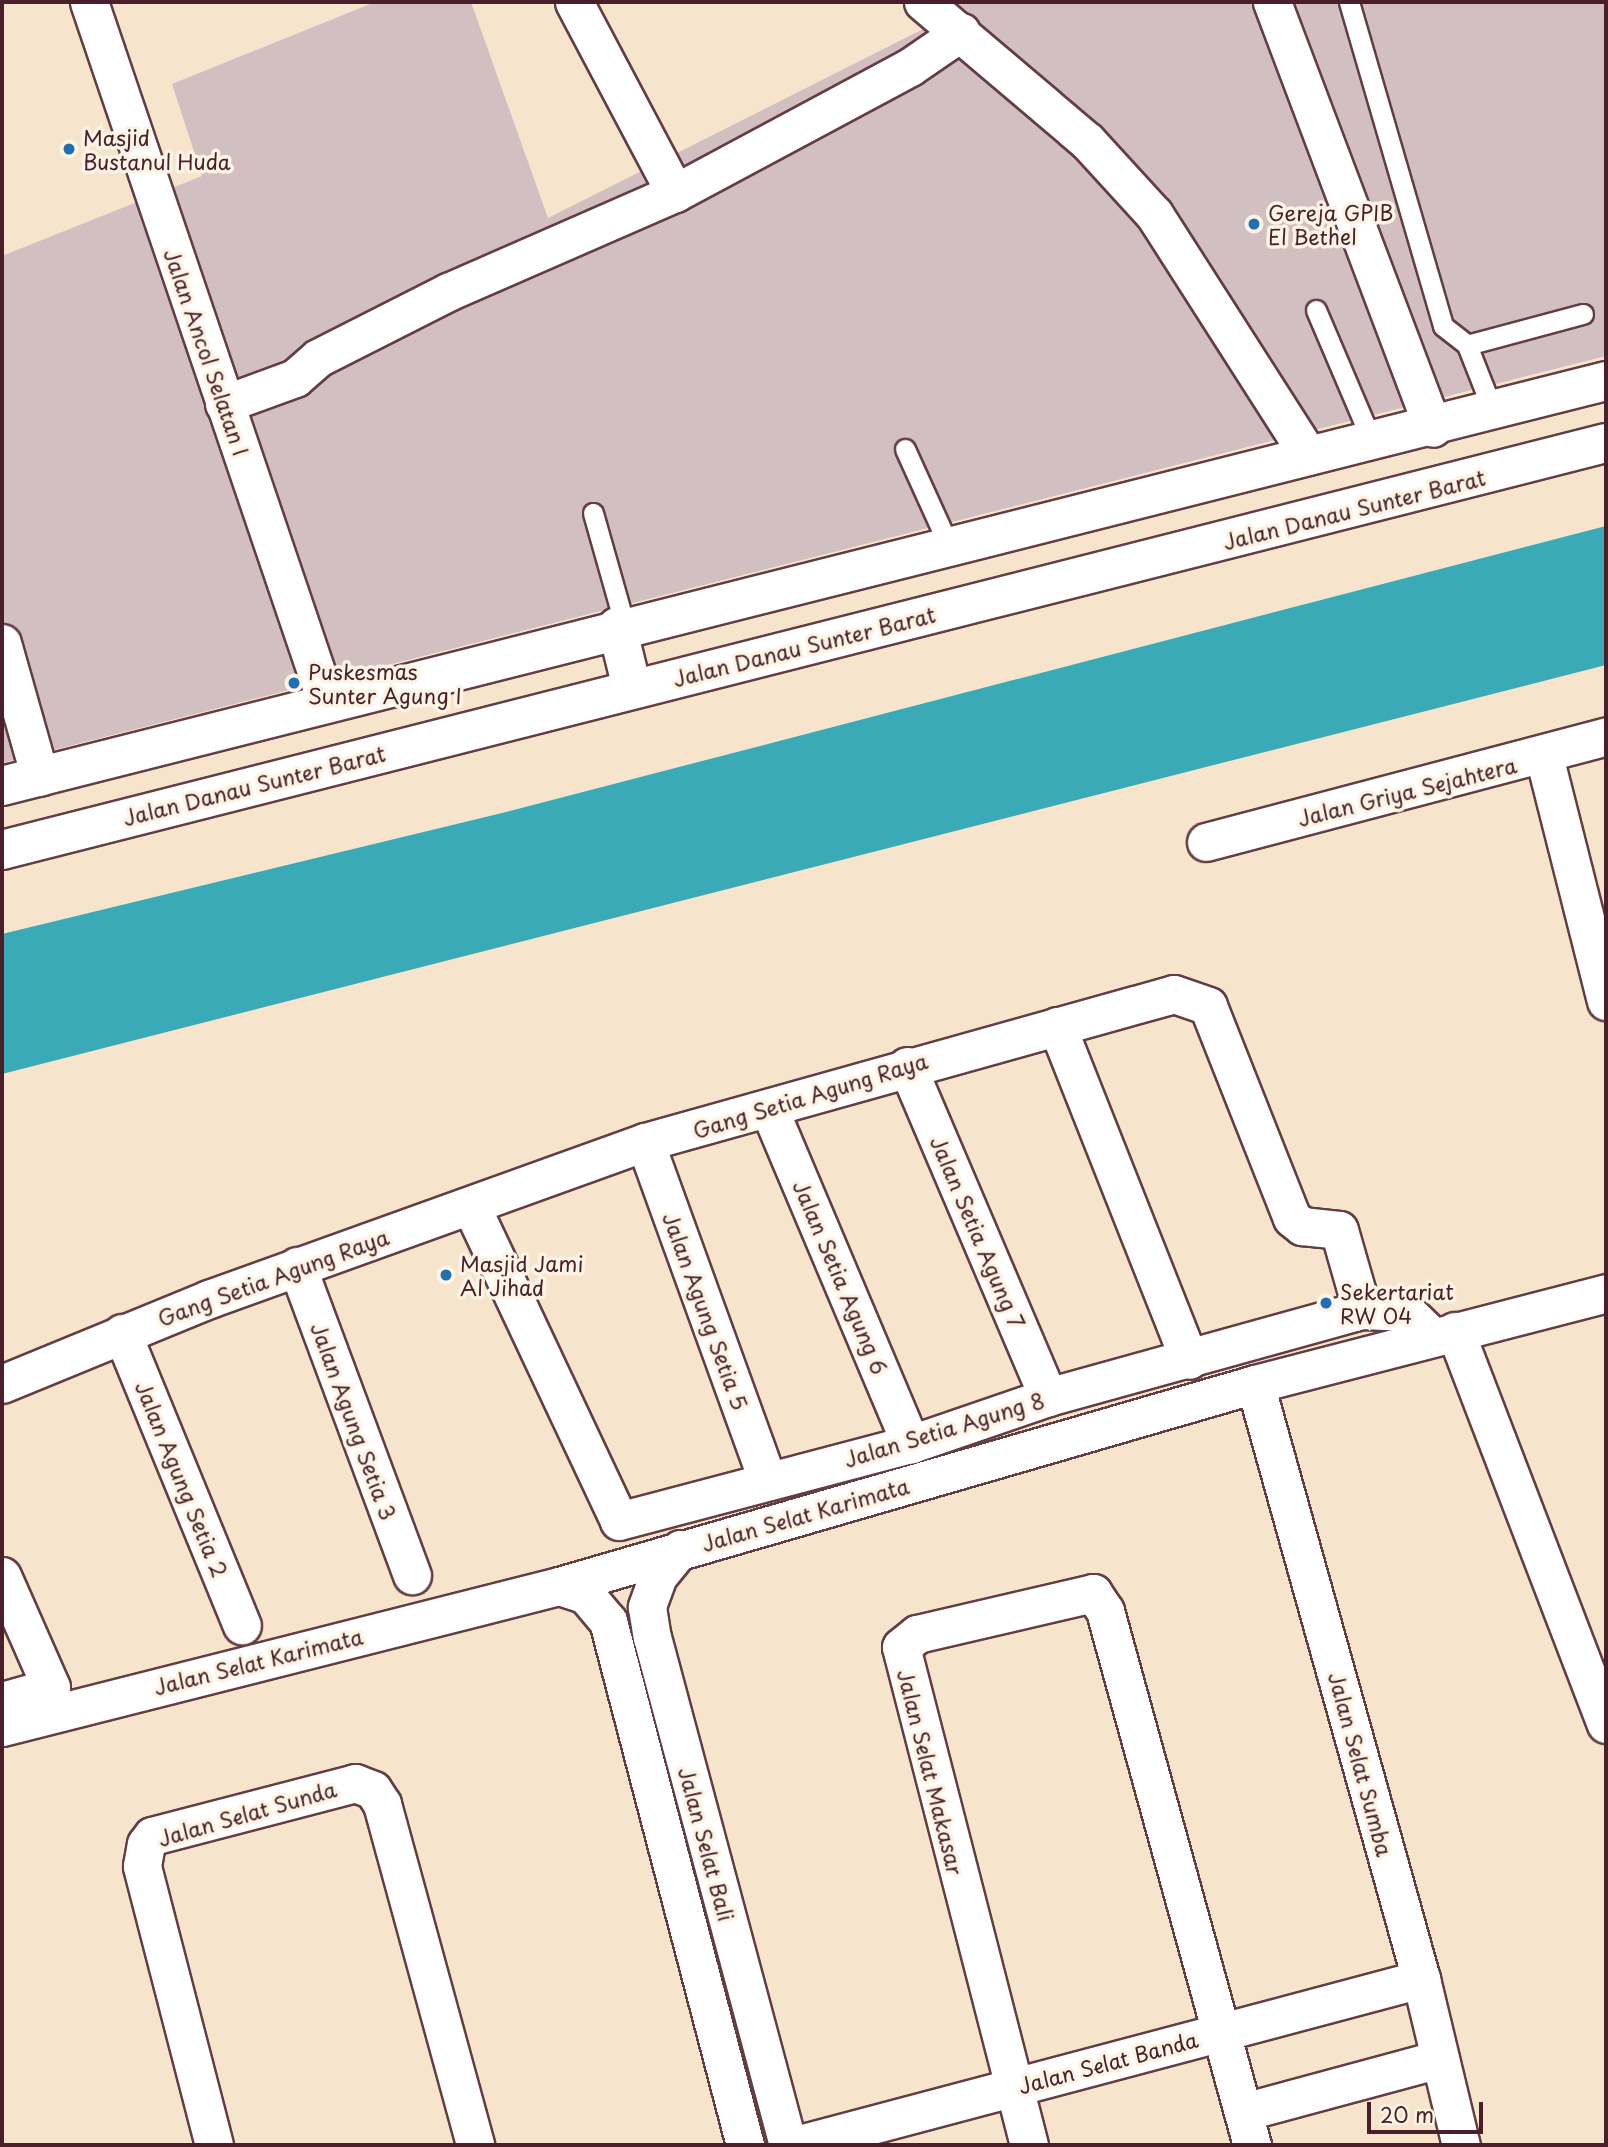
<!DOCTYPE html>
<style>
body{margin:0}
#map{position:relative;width:1608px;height:2147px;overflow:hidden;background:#f6e5cc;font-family:"Playpen Sans",sans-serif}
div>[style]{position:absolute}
.industrial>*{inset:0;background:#d2bfc1}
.water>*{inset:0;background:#3aabb6}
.roads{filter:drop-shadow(2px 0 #643d43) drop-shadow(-2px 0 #643d43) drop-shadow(0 2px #643d43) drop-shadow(0 -2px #643d43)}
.lane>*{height:19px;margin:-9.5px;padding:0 9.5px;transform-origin:9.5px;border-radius:9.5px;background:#fff}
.street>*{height:37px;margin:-18.5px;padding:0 18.5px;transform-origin:18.5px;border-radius:18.5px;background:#fff}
.secondary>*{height:38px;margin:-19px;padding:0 19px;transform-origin:19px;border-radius:19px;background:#fff}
.dots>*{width:19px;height:19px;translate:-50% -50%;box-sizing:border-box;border:4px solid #fcf5e5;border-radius:50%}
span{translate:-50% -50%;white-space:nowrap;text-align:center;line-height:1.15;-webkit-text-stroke:7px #fcf5e5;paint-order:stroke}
.poi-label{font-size:21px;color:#4a1f2b}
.left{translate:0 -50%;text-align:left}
.street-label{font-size:21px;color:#4a1f2b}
.frame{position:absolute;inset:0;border:4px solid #4a1f2b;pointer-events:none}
.scale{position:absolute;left:1367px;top:2102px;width:116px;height:32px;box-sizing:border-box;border:4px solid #4a1f2b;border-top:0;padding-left:9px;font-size:21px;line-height:24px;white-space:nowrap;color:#4a1f2b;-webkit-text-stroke:5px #fcf5e5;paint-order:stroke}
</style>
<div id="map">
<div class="industrial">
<div style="clip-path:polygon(375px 2px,471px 2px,548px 218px,941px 20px,923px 2px,1606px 2px,1606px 356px,2px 763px,2px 256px,202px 176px,172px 84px)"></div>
</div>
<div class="water">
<div style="clip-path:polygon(1606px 526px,1606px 665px,2px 1074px,2px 934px,502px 813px)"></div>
</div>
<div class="roads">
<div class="lane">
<div style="left:1349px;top:2px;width:337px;rotate:73.8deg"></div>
<div style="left:1443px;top:326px;width:31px;rotate:38deg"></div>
<div style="left:1467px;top:345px;width:120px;rotate:-15deg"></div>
<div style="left:1316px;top:310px;width:142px;rotate:66.9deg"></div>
<div style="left:1467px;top:345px;width:71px;rotate:68.5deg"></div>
<div style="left:905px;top:449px;width:107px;rotate:65.6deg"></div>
<div style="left:593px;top:513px;width:117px;rotate:74.2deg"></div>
</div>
<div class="street">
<div style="left:89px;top:2px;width:738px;rotate:71.27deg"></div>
<div style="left:574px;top:2px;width:216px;rotate:62.1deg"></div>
<div style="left:675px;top:193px;width:267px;rotate:-28.2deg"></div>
<div style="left:910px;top:67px;width:62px;rotate:-34.5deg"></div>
<div style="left:923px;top:2px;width:215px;rotate:40.3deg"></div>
<div style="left:1087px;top:141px;width:99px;rotate:47.5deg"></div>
<div style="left:1154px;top:214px;width:287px;rotate:57.4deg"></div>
<div style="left:1272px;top:2px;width:455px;rotate:69.3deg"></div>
<div style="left:224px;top:404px;width:76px;rotate:-20.1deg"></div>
<div style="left:295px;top:378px;width:30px;rotate:-41deg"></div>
<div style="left:318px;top:358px;width:146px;rotate:-26.9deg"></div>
<div style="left:448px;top:292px;width:248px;rotate:-23.6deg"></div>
<div style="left:2px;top:643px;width:139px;rotate:74.2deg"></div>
<div style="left:1544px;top:756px;width:253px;rotate:75.8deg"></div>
<div style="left:1206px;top:842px;width:414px;rotate:-14.8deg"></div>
<div style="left:1057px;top:1026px;width:359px;rotate:68.4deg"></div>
<div style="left:907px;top:1066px;width:360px;rotate:66.9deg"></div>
<div style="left:770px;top:1111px;width:362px;rotate:67.1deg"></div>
<div style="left:645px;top:1142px;width:361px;rotate:70.1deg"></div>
<div style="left:471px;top:1206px;width:348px;rotate:64.8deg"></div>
<div style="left:619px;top:1521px;width:302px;rotate:-14.8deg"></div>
<div style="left:911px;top:1444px;width:145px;rotate:-18.9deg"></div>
<div style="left:1048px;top:1397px;width:326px;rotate:-15.5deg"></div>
<div style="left:297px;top:1266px;width:330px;rotate:69.6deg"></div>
<div style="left:1455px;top:1331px;width:421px;rotate:69deg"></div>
<div style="left:122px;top:1333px;width:316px;rotate:67.7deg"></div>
<div style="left:2px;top:1384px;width:224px;rotate:-22.3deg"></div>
<div style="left:209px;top:1299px;width:463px;rotate:-19.8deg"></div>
<div style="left:645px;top:1142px;width:549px;rotate:-15.63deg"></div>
<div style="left:1174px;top:994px;width:36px;rotate:19deg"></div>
<div style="left:1208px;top:1006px;width:228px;rotate:68.4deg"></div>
<div style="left:1292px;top:1218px;width:13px;rotate:39deg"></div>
<div style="left:1302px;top:1226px;width:37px;rotate:6deg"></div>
<div style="left:1339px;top:1230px;width:83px;rotate:74deg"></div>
<div style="left:1362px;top:1310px;width:45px;rotate:2.5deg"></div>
<div style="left:1407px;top:1312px;width:36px;rotate:44deg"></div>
<div style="left:1255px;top:1384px;width:618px;rotate:74.41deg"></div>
<div style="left:1421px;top:1979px;width:171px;rotate:76.5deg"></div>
<div style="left:680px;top:1549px;width:35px;rotate:129deg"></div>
<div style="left:658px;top:1576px;width:33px;rotate:110deg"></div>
<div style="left:647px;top:1607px;width:30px;rotate:81deg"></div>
<div style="left:652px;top:1637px;width:526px;rotate:75.01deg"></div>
<div style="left:2px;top:1576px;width:121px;rotate:66.2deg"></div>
<div style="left:51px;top:1687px;width:51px;rotate:164.1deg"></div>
<div style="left:559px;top:1586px;width:28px;rotate:18deg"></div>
<div style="left:586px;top:1595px;width:34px;rotate:50deg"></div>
<div style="left:608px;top:1621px;width:542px;rotate:75.35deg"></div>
<div style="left:2px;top:1727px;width:575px;rotate:-14.21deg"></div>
<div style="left:559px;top:1586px;width:725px;rotate:-16.18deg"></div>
<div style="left:1255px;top:1384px;width:363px;rotate:-14.5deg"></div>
<div style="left:1243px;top:2112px;width:204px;rotate:-15.1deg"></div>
<div style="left:214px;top:2145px;width:288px;rotate:-104.5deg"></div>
<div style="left:142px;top:1866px;width:22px;rotate:-80deg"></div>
<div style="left:146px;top:1844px;width:10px;rotate:-53deg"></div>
<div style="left:152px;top:1836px;width:210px;rotate:-14.6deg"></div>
<div style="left:355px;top:1783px;width:19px;rotate:21deg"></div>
<div style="left:373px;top:1790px;width:17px;rotate:57deg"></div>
<div style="left:382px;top:1804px;width:353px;rotate:74.7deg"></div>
<div style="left:796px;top:2145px;width:647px;rotate:-14.87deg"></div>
<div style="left:1029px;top:2145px;width:514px;rotate:-104.41deg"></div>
<div style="left:901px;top:1647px;width:21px;rotate:-39deg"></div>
<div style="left:917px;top:1634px;width:181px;rotate:-13.1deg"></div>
<div style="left:1093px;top:1593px;width:22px;rotate:56deg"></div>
<div style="left:1105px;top:1611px;width:554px;rotate:74.61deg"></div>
</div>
<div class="secondary">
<div style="left:617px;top:627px;width:63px;rotate:76.2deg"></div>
<div style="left:2px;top:786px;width:1654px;rotate:-14.17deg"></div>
<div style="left:2px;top:850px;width:1655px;rotate:-14.24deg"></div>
</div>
</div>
<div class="dots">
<div style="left:69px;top:149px;background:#1f6fb2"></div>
<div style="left:1254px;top:224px;background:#1f6fb2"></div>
<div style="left:294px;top:683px;background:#1f6fb2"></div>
<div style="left:446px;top:1275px;background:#1f6fb2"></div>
<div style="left:1326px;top:1303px;background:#1f6fb2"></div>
</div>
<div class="poi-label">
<span class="left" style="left:83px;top:149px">Masjid<br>Bustanul Huda</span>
<span class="left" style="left:1268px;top:224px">Gereja GPIB<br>El Bethel</span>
<span class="left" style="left:308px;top:683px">Puskesmas<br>Sunter Agung I</span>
<span class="left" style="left:460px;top:1275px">Masjid Jami<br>Al Jihad</span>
<span class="left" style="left:1340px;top:1303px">Sekertariat<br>RW 04</span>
</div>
<div class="street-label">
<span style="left:207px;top:352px;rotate:71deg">Jalan Ancol Selatan I</span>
<span style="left:1354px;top:509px;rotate:-14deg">Jalan Danau Sunter Barat</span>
<span style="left:804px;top:646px;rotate:-14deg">Jalan Danau Sunter Barat</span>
<span style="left:254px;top:785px;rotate:-14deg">Jalan Danau Sunter Barat</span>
<span style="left:1407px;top:791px;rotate:-14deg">Jalan Griya Sejahtera</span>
<span style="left:810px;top:1095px;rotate:-17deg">Gang Setia Agung Raya</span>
<span style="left:978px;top:1232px;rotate:67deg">Jalan Setia Agung 7</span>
<span style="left:273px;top:1277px;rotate:-20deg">Gang Setia Agung Raya</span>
<span style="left:841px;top:1277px;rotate:67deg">Jalan Setia Agung 6</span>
<span style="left:706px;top:1311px;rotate:70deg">Jalan Agung Setia 5</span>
<span style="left:354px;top:1421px;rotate:70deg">Jalan Agung Setia 3</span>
<span style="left:944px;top:1429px;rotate:-17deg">Jalan Setia Agung 8</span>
<span style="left:182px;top:1479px;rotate:68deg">Jalan Agung Setia 2</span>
<span style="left:805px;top:1514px;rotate:-16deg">Jalan Selat Karimata</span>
<span style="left:258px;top:1661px;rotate:-14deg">Jalan Selat Karimata</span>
<span style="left:1361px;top:1764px;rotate:75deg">Jalan Selat Sumba</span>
<span style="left:931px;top:1772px;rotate:76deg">Jalan Selat Makasar</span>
<span style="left:247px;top:1813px;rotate:-16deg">Jalan Selat Sunda</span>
<span style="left:707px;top:1844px;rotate:75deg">Jalan Selat Bali</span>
<span style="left:1108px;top:2062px;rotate:-15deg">Jalan Selat Banda</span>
</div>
<div class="frame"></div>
<div class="scale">20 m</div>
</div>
